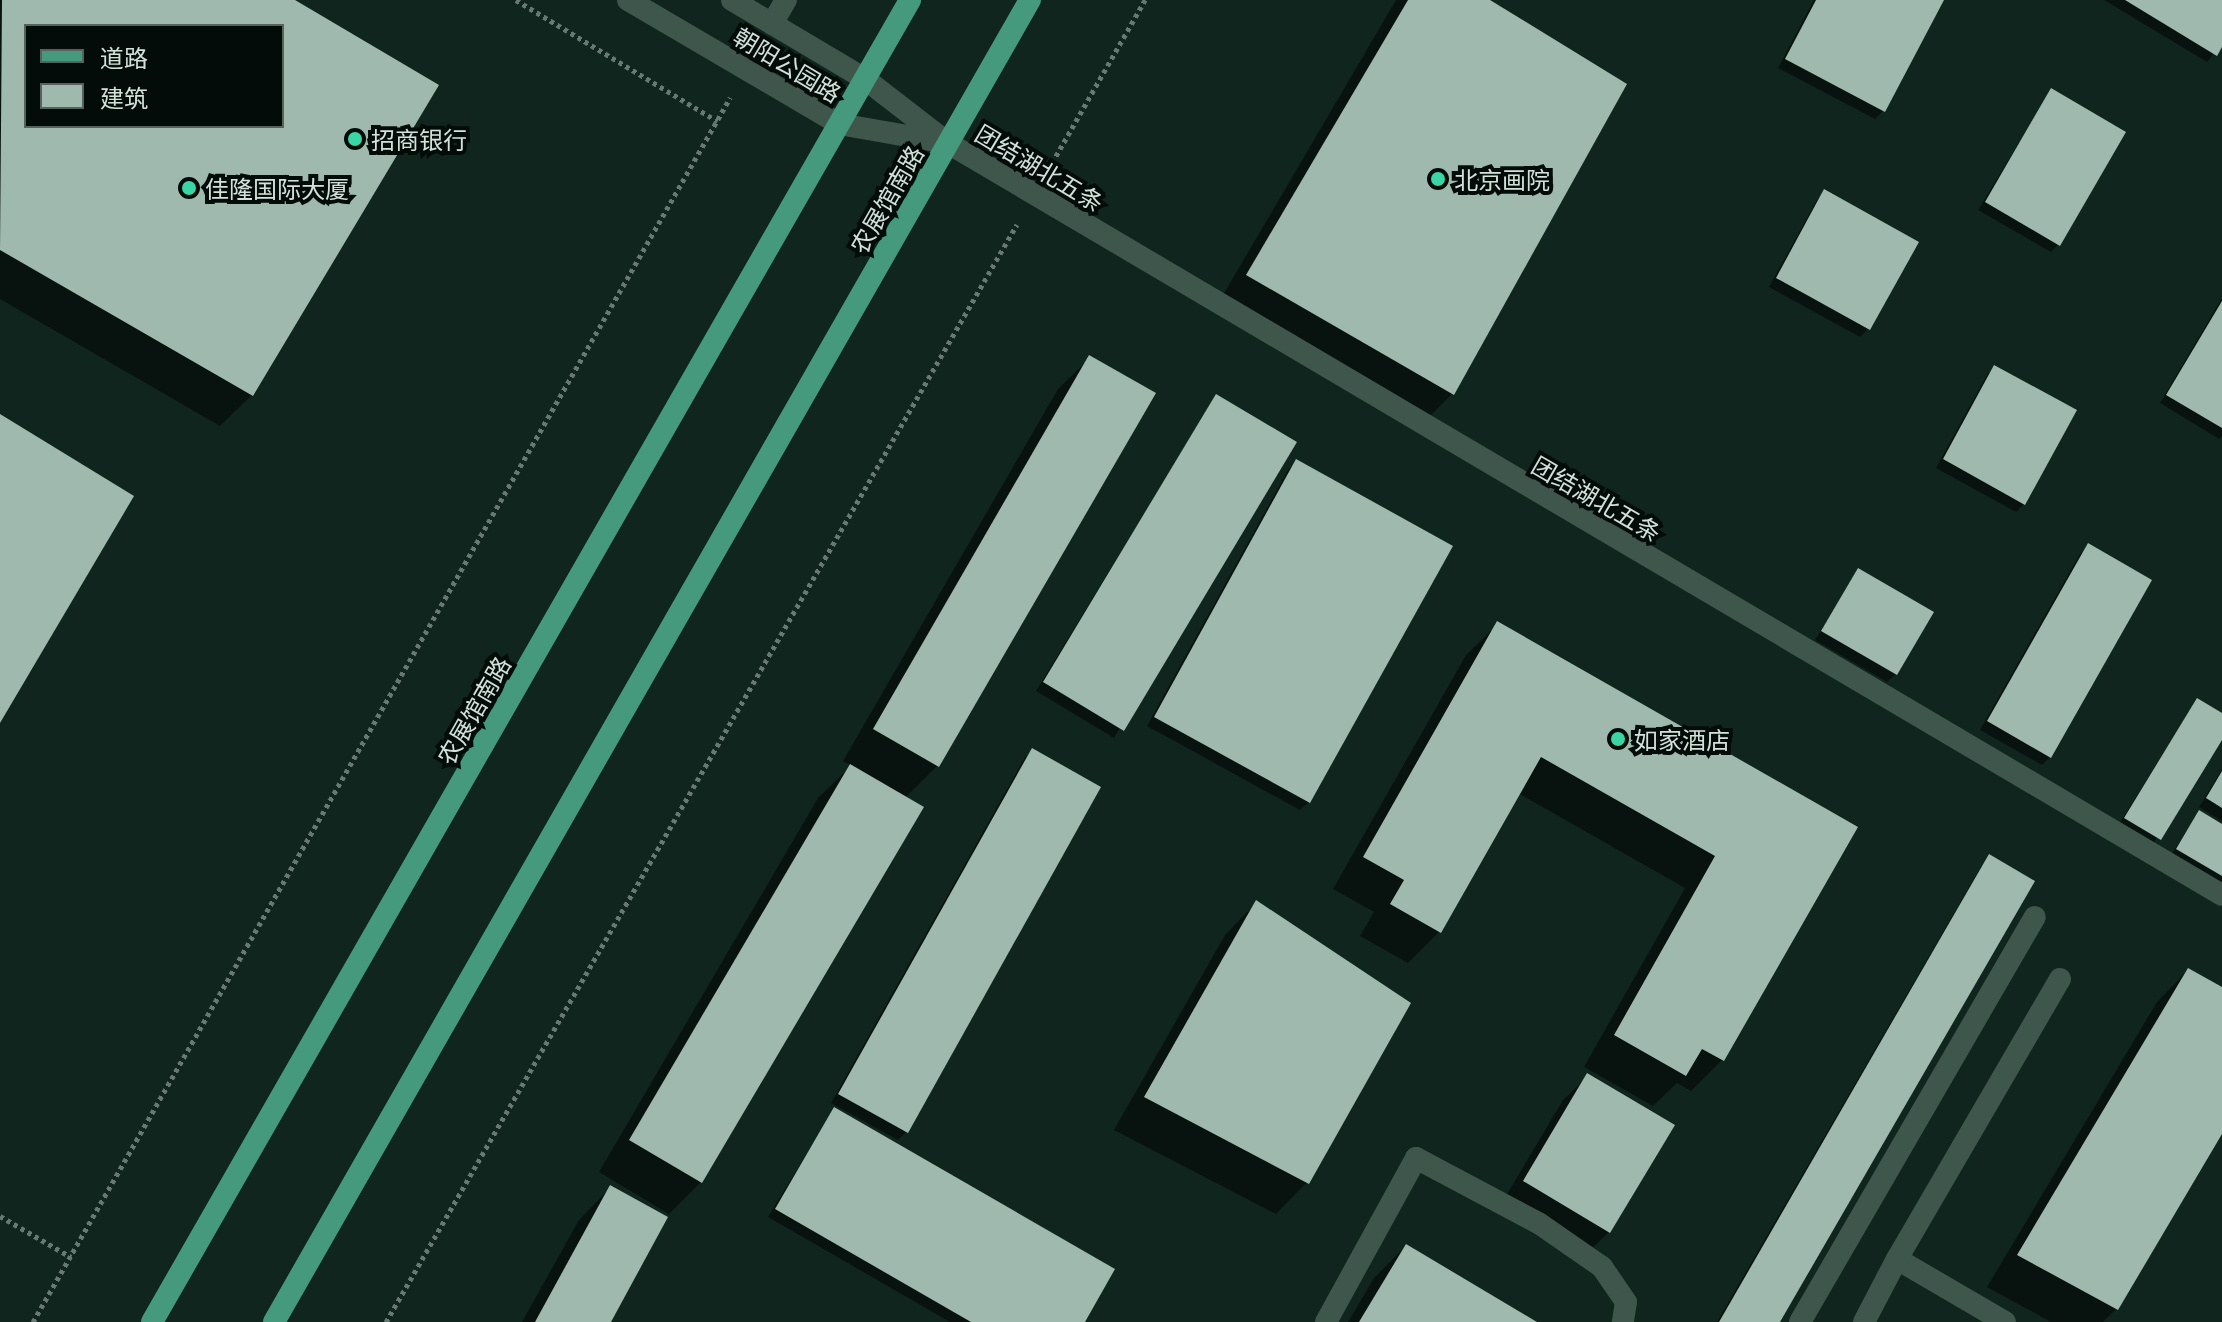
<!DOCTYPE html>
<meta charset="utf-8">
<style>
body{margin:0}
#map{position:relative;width:2222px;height:1322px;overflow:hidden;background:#0f251d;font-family:Literata,"Noto Sans SC",serif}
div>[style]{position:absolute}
.shadow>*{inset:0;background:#0007}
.building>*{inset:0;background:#9fb9ae}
.path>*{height:5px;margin-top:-2.5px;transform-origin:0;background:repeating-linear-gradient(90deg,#667972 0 4px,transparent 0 8px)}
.service>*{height:22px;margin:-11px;padding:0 11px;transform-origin:11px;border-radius:11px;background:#3e564c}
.minor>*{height:22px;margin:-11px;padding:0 11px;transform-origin:11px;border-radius:11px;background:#3e564c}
.tertiary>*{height:22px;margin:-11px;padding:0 11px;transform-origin:11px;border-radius:11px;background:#3e564c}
.secondary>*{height:22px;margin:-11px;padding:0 11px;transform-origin:11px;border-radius:11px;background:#3e564c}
.primary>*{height:22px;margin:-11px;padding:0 11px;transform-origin:11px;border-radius:11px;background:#459a7d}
.dots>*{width:22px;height:22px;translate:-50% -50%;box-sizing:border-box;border:4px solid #040c09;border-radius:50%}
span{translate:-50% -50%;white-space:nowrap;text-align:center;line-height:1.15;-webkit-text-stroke:8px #040c09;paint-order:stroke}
.street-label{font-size:24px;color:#d3e1db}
.poi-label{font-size:24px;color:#d3e1db}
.left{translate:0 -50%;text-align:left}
.legend{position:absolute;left:24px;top:24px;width:260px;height:104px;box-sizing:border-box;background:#040c09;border:2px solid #57615d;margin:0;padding:10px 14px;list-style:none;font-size:24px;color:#d3e1db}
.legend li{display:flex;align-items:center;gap:16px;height:40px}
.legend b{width:40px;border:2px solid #57615d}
</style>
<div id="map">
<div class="shadow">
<div style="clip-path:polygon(evenodd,0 0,291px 0,437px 86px,252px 395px,220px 426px,0 299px,0 0,26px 26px,282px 26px,282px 126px,26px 126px,26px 26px)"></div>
<div style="clip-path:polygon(1396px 0,1486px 0,1453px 393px,1421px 425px,1216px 307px)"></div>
<div style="clip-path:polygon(1814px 0,1942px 0,1883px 111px,1875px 119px,1778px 68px)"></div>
<div style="clip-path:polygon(2104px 0,2222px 0,2222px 43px,2207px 62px)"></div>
<div style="clip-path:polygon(2051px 90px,2059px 244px,2051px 252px,1978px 210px)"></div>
<div style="clip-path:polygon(1825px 192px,1917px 243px,1868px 329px,1860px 337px,1769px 287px,1817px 200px)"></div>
<div style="clip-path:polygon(2222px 298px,2222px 436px,2219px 439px,2160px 403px)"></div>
<div style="clip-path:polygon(1090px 358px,937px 766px,905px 798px,701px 1182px,669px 1214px,599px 1172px,818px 798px,851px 766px,843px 761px,1058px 389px)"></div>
<div style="clip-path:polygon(1995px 367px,2024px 504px,2016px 512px,1936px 468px,1987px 375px)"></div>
<div style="clip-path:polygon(1216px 396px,1294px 443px,1114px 738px,1036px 691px)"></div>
<div style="clip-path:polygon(1296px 462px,1309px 802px,1300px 810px,1147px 726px,1288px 470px)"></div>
<div style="clip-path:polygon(2088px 546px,2050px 757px,2042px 765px,1980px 730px,2080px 554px)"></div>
<div style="clip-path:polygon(1858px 570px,1896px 674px,1887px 682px,1815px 640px)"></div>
<div style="clip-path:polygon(1498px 624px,1855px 827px,1722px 1060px,1691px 1091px,1677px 1083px,1653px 1106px,1584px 1067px,1685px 888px,1518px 793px,1439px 932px,1408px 963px,1360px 936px,1374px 912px,1333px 889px,1466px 655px)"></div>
<div style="clip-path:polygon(2197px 700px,2222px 715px,2222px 737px,2151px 847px,2117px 827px)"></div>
<div style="clip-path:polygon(1032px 751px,1099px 788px,906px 1132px,898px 1140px,831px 1103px,1024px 759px)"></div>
<div style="clip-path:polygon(2222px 769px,2222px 821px,2199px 807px)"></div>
<div style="clip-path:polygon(2199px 812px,2222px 826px,2222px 889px,2169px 858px)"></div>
<div style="clip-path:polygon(1990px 857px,1778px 1322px,1717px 1322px,1982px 865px)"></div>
<div style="clip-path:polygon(1256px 903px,1307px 1182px,1276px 1214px,1114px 1130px,1225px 935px)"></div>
<div style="clip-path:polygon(2188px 970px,2222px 989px,2222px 1130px,2116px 1309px,2103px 1322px,2051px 1322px,1987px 1287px,2157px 1002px)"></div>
<div style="clip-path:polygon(1588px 1076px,1609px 1232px,1584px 1256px,1500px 1206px,1563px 1100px)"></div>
<div style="clip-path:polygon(834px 1109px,1082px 1322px,950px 1322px,768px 1217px)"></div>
<div style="clip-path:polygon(610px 1188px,608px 1322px,522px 1322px,579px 1220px)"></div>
<div style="clip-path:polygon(1406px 1246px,1533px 1322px,1348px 1322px,1374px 1278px)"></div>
</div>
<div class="building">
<div style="clip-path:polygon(evenodd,2px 0,295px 0,439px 85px,253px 396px,0 250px,2px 0,26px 26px,282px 26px,282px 126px,26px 126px,26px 26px)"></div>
<div style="clip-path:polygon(1408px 0,1490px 0,1627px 84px,1454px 395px,1246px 275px)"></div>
<div style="clip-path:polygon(1816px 0,1944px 0,1885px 112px,1785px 59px)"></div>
<div style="clip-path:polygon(2125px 0,2222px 0,2222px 47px,2217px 56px)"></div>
<div style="clip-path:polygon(2051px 88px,2126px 132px,2060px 246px,1985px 202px)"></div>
<div style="clip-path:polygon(1824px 189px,1919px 242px,1870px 330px,1776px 278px)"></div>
<div style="clip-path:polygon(2222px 301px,2222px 428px,2166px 395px)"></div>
<div style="clip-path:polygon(1089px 355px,1156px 393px,939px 767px,873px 729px)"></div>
<div style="clip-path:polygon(1994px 365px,2077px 410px,2025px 505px,1943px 459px)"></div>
<div style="clip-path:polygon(1216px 394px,1297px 442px,1124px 731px,1043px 682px)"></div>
<div style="clip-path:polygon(0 414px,134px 496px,0 723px)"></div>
<div style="clip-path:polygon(1296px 459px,1453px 546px,1310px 803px,1154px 717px)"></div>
<div style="clip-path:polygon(2088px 543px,2152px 580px,2051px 758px,1987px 721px)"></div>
<div style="clip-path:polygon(1858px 568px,1934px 612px,1897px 675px,1821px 631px)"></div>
<div style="clip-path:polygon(1497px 621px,1858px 827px,1724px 1061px,1702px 1049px,1686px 1076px,1614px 1035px,1715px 856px,1541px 757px,1441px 933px,1390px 904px,1404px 880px,1363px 857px)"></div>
<div style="clip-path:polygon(2197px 698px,2222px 713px,2222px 740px,2161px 840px,2124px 818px)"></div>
<div style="clip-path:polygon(1032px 748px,1101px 787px,908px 1133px,838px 1094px)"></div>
<div style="clip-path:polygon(850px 764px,924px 807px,702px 1183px,629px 1140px)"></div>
<div style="clip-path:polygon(2222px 771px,2222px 808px,2206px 798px)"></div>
<div style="clip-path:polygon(2199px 810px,2222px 824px,2222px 876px,2176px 849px)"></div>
<div style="clip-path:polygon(1989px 854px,2035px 881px,1780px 1322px,1719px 1322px)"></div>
<div style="clip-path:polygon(1256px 900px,1411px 1003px,1309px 1184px,1144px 1097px)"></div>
<div style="clip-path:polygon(2188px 968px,2222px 987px,2222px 1134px,2118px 1310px,2017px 1255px)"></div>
<div style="clip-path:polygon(1587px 1073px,1675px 1125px,1610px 1233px,1523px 1181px)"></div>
<div style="clip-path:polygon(834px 1107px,1115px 1269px,1085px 1322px,971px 1322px,775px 1209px)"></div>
<div style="clip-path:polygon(610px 1185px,668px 1217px,611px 1322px,535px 1322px)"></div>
<div style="clip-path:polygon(1406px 1244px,1537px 1322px,1359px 1322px)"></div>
</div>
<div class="path">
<div style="left:516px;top:0;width:235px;rotate:31deg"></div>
<div style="left:1052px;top:163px;width:188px;rotate:-60.3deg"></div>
<div style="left:0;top:1216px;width:82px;rotate:30deg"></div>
<div style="left:33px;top:1322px;width:1409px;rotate:-60.34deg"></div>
<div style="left:386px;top:1322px;width:1266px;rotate:-60.11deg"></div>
</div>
<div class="service">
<div style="left:1897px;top:1259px;width:125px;rotate:30.3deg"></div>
<div style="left:1864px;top:1322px;width:71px;rotate:-62.4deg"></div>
<div style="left:1897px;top:1259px;width:324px;rotate:-59.8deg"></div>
</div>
<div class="minor">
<div style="left:772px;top:24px;width:28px;rotate:-60deg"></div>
<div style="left:1326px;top:1322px;width:187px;rotate:-61.2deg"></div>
<div style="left:1416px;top:1158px;width:140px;rotate:28deg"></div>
<div style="left:1540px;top:1224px;width:75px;rotate:34.7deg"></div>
<div style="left:1602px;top:1267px;width:42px;rotate:55.6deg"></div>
<div style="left:1626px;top:1302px;width:20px;rotate:99deg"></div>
<div style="left:1800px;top:1322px;width:468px;rotate:-59.9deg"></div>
</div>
<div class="tertiary">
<div style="left:948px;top:143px;width:1479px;rotate:30.55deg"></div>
</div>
<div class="secondary">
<div style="left:628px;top:0;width:245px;rotate:30.4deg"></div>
<div style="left:839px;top:124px;width:111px;rotate:9.9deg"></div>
<div style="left:732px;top:0;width:155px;rotate:30.7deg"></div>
<div style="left:865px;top:79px;width:100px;rotate:37.7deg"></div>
</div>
<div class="primary">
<div style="left:152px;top:1322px;width:1524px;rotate:-60.17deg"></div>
<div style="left:274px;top:1322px;width:1523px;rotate:-60.24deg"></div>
</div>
<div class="dots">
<div style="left:355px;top:139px;background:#3ad4a5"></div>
<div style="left:1438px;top:179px;background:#3ad4a5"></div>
<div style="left:189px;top:188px;background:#3ad4a5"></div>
<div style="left:1618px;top:739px;background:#3ad4a5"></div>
</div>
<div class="street-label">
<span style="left:788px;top:64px;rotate:31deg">朝阳公园路</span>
<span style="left:1040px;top:167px;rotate:31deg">团结湖北五条</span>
<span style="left:886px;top:199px;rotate:-60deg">农展馆南路</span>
<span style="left:1597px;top:498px;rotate:30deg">团结湖北五条</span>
<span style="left:473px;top:710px;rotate:-60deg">农展馆南路</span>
</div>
<div class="poi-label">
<span class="left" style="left:371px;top:139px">招商银行</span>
<span class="left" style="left:1454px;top:179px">北京画院</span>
<span class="left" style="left:205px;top:188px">佳隆国际大厦</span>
<span class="left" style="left:1634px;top:739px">如家酒店</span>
</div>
<ul class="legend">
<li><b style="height:10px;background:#459a7d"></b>道路</li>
<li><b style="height:22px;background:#9fb9ae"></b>建筑</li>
</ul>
</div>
